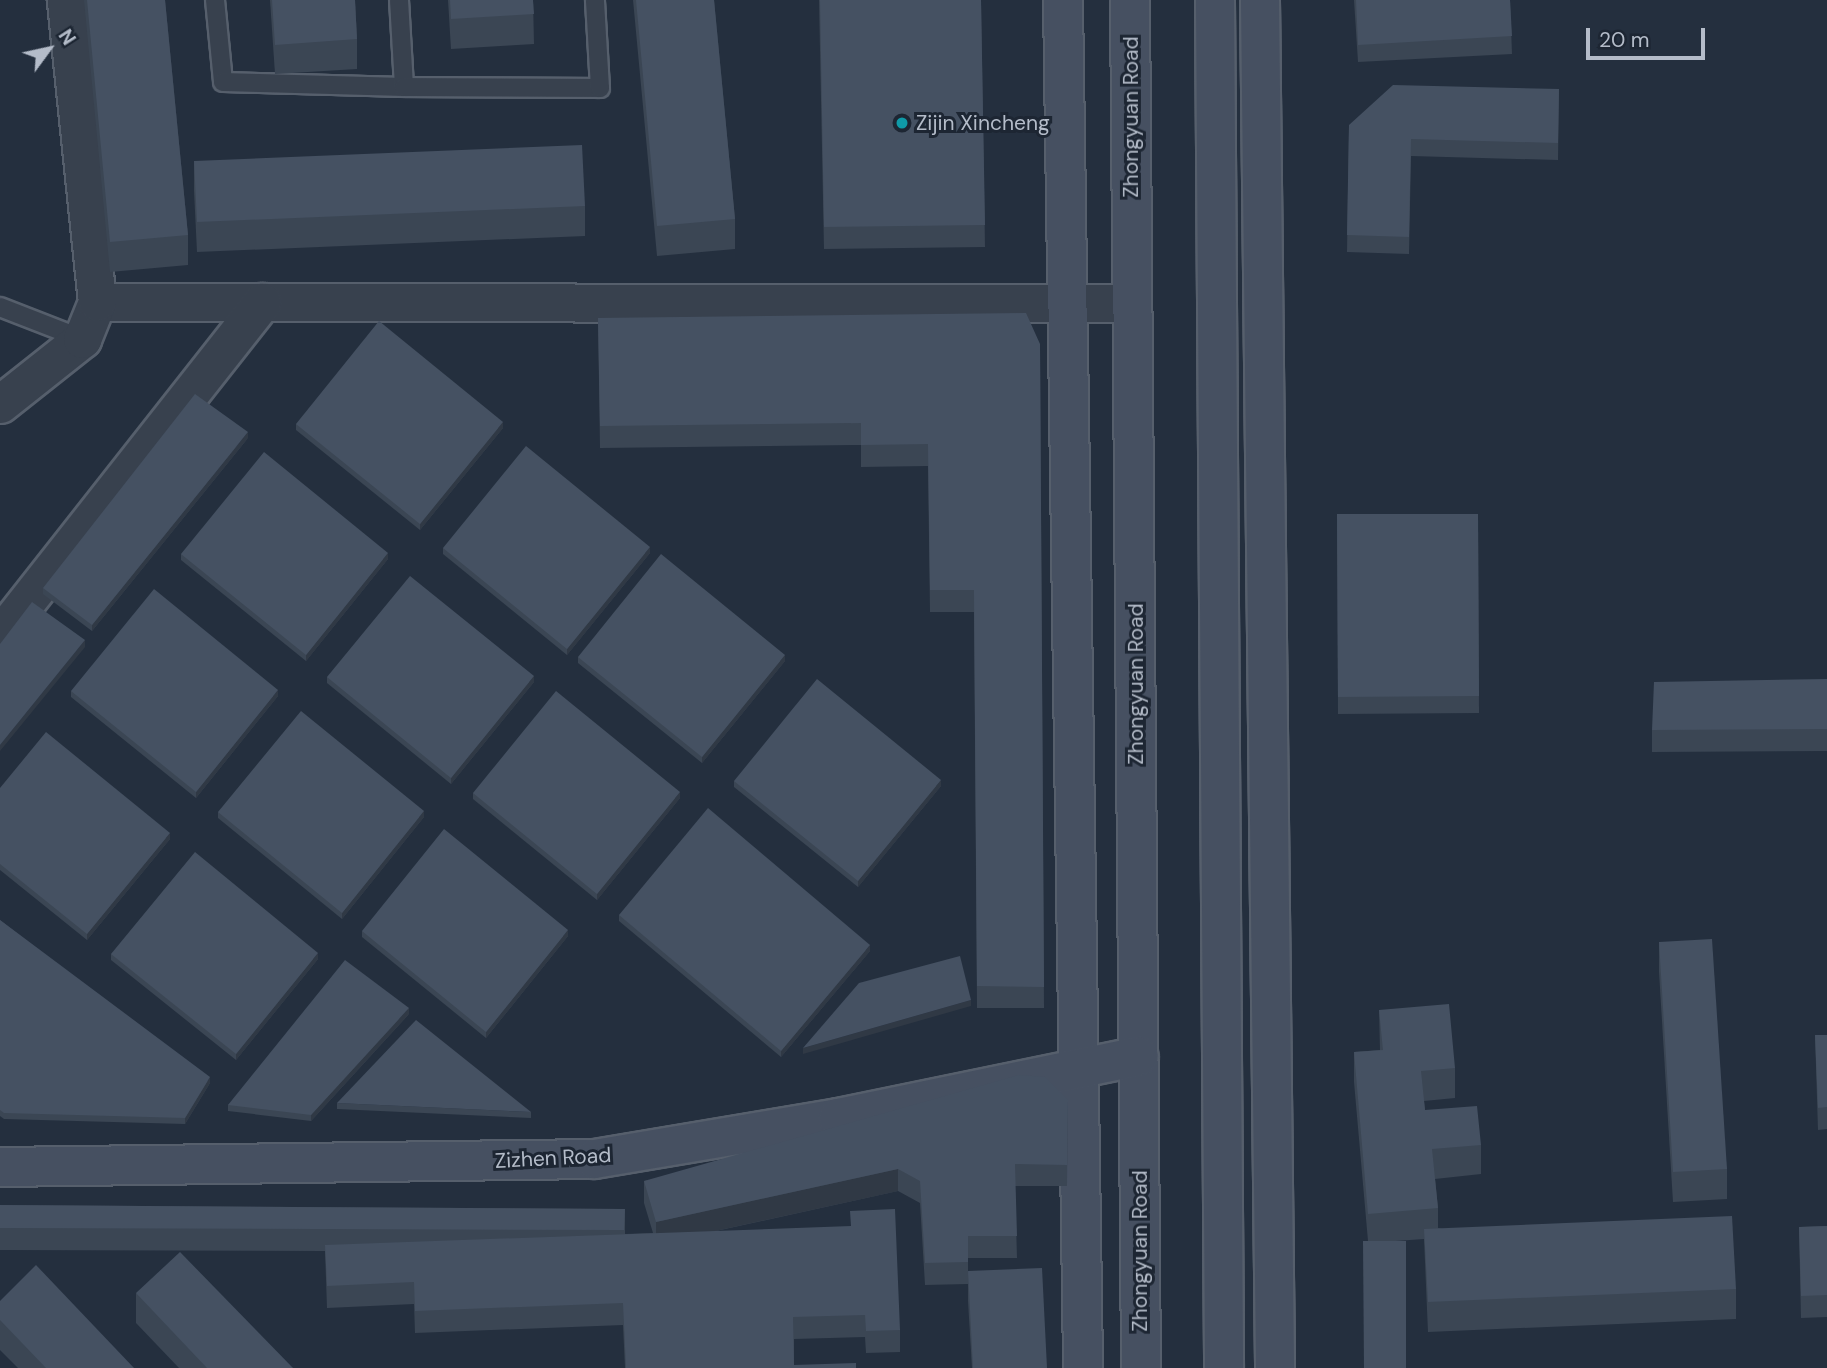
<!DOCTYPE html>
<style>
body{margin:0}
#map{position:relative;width:1827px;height:1368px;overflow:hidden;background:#242f3e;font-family:"DM Sans",sans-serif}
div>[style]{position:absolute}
.roads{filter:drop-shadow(2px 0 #565f6c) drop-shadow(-2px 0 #565f6c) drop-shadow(0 2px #565f6c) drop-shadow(0 -2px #565f6c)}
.lane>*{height:18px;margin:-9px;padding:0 9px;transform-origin:9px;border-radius:9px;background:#38414e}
.street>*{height:37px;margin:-18.5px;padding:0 18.5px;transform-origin:18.5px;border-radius:18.5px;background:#38414e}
.secondary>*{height:38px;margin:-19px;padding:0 19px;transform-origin:19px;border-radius:19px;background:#465061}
.wall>*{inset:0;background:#3b4654}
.shaded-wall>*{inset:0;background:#303945}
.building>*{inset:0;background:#455162}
.dots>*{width:19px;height:19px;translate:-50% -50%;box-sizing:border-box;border:4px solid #1d2633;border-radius:50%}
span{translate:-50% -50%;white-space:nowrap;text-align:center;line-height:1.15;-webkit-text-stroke:6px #1d2633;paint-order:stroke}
.street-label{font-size:21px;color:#b4bcc9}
.poi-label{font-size:21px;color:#b4bcc9}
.left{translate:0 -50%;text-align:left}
.north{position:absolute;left:14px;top:14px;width:70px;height:70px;-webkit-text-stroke:5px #1d2633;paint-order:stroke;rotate:57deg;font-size:19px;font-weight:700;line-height:28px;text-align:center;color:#b4bcc9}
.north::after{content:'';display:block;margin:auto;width:24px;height:32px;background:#b4bcc9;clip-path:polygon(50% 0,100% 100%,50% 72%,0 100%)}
.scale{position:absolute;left:1586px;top:28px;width:119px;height:32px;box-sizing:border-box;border:4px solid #b4bcc9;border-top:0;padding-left:9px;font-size:21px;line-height:24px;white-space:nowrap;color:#b4bcc9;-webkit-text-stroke:5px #1d2633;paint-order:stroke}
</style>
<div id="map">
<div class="roads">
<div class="lane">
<div style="left:215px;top:0;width:82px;rotate:84.4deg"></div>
<div style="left:223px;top:82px;width:181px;rotate:1.6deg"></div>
<div style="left:399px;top:0;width:87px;rotate:86.7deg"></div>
<div style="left:404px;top:87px;width:196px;rotate:0.3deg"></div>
<div style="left:600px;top:88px;width:88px;rotate:-93.3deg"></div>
<div style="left:0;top:307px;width:88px;rotate:21.3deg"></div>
</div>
<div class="street">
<div style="left:97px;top:302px;width:1035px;rotate:0.06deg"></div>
<div style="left:0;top:404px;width:105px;rotate:-38.4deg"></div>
<div style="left:82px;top:339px;width:40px;rotate:-68deg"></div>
<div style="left:97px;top:302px;width:304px;rotate:-95.9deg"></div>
<div style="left:0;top:635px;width:424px;rotate:-51.8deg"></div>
</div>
<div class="secondary">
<div style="left:1063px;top:0;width:1368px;rotate:89.16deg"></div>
<div style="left:1130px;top:0;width:1368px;rotate:89.54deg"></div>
<div style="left:1215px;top:0;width:1368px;rotate:89.62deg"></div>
<div style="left:1260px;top:0;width:1368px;rotate:89.37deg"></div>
<div style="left:0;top:1167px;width:594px;rotate:-0.77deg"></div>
<div style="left:594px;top:1159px;width:247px;rotate:-9.5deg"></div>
<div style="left:838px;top:1118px;width:307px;rotate:-11.6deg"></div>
</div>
</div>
<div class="wall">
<div style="clip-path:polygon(84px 0,165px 0,188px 235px,188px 265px,110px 272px)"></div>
<div style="clip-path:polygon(270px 0,355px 0,357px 39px,357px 69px,275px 74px)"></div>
<div style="clip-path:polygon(448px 0,533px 0,534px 44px,451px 49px)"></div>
<div style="clip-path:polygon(633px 0,714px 0,735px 219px,735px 249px,657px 256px)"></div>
<div style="clip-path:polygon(819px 0,981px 0,985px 247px,824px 249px)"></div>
<div style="clip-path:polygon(1354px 0,1510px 0,1512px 54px,1358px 62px)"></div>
<div style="clip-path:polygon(1559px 89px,1558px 160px,1411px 156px,1409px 254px,1347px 252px,1349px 125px)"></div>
<div style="clip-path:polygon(194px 161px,585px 206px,585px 236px,197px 252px,194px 191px)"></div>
<div style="clip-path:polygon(598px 318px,1040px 344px,1044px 1008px,977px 1008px,974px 612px,930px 612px,928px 466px,861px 467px,861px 445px,600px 448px)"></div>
<div style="clip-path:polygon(296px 424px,503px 428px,420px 530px,296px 430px)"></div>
<div style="clip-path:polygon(248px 438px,92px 631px,43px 594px,43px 588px)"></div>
<div style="clip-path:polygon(1337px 514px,1478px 514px,1479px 713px,1338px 714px)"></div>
<div style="clip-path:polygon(443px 548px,650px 553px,567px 655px,443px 554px)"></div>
<div style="clip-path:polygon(181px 554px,388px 559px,306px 661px,181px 560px)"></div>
<div style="clip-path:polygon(578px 657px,785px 661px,702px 763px,578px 663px)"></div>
<div style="clip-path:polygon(327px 677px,534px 682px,451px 784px,327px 683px)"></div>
<div style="clip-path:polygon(1827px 679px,1827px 751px,1652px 752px,1652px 730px)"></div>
<div style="clip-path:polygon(71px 691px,278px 696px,196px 798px,71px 697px)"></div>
<div style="clip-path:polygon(734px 781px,941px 786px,858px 887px,734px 787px)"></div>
<div style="clip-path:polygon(0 788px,170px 839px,87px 940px,0 870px)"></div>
<div style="clip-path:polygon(473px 793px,680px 798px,597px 900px,473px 799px)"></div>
<div style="clip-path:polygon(218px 812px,424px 817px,342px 919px,218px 818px)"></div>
<div style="clip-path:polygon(619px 915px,870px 951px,781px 1057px,619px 921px)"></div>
<div style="clip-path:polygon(0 920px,210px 1083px,185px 1124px,4px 1119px,0 1116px)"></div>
<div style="clip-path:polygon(362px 931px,568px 936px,486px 1038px,362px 937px)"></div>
<div style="clip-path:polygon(1659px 942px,1727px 1169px,1727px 1199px,1673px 1202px,1659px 972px)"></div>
<div style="clip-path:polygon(111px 954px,318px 959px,236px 1060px,111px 960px)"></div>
<div style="clip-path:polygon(1379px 1010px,1455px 1068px,1455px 1098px,1424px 1101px,1425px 1110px,1481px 1145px,1481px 1174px,1435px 1179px,1438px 1208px,1438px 1228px,1736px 1289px,1736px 1319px,1428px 1332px,1424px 1239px,1396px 1241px,1368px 1241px,1354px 1082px,1354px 1052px,1380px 1050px)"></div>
<div style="clip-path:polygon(409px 1014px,311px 1121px,228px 1111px,228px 1105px)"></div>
<div style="clip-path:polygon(1815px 1035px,1827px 1035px,1827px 1129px,1818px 1130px)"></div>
<div style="clip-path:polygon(1068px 1100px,1067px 1186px,1015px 1186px,1017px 1258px,968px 1258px,968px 1284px,925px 1285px,920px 1203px,898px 1191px,716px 1231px,900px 1330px,900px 1352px,866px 1353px,865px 1337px,794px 1339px,794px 1365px,856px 1368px,625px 1368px,623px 1325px,415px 1333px,414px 1304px,327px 1308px,325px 1251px,0 1250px,0 1205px,625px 1209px,625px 1234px,653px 1233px,644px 1203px,644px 1181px)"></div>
<div style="clip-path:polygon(337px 1103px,531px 1112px,531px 1118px,337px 1109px)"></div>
<div style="clip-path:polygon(1827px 1226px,1827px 1317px,1801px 1318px,1799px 1227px)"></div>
<div style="clip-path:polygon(968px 1271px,1047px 1368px,972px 1368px,968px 1301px)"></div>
<div style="clip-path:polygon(136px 1293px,293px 1368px,179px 1368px,136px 1323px)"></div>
<div style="clip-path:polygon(0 1301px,134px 1368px,18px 1368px,0 1350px)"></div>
</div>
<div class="shaded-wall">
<div style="clip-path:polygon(503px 422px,503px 428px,420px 530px,420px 524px)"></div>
<div style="clip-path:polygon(248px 432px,248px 438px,92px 631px,92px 625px)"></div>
<div style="clip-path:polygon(650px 547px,650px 553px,567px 655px,567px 649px)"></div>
<div style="clip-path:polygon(388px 553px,388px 559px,306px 661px,306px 655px)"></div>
<div style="clip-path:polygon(85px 640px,85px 647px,0 751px,0 745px)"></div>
<div style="clip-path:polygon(785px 655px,785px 661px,702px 763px,702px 757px)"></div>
<div style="clip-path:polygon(534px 676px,534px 682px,451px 784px,451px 778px)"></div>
<div style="clip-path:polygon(278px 690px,278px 696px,196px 798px,196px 792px)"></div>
<div style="clip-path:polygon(941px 780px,941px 786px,858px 887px,858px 881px)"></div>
<div style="clip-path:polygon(680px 792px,680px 798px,597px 900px,597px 894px)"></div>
<div style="clip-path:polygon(424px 811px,424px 817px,342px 919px,342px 913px)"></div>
<div style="clip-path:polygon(170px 833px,170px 839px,87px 940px,87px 934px)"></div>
<div style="clip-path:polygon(568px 930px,568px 936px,486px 1038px,486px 1032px)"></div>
<div style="clip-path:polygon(870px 945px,870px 951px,781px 1057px,781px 1051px)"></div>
<div style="clip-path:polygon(318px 953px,318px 959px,236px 1060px,236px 1054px)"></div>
<div style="clip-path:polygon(971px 1000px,971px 1006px,803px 1054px,803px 1048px)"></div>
<div style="clip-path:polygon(409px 1008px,409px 1014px,311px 1121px,311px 1115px)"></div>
<div style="clip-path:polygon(210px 1077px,210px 1083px,185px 1124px,185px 1118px)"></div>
<div style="clip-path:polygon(898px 1169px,898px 1191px,656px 1244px,656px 1222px)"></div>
</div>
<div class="building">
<div style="clip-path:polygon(87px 0,165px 0,188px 235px,110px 242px)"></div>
<div style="clip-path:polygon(272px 0,355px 0,357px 39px,275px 45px)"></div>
<div style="clip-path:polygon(450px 0,533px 0,534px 14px,451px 19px)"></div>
<div style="clip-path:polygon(636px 0,714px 0,735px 219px,657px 226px)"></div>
<div style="clip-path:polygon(820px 0,981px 0,985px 225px,824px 227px)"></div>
<div style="clip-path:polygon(1356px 0,1510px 0,1512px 36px,1358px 45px)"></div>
<div style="clip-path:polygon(1393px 85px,1559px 89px,1558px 143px,1411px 139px,1409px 237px,1347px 235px,1349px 125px)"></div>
<div style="clip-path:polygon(582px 145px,585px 206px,197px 222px,194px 161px)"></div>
<div style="clip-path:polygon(1026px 313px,1040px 344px,1044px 987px,977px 986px,974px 590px,930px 590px,928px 444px,861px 445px,861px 423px,600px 426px,598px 318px)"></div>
<div style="clip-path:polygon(379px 321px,503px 422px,420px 524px,296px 424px)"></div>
<div style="clip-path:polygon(195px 394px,248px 432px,92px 625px,43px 588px)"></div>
<div style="clip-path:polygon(526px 446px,650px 547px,567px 649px,443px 548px)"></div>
<div style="clip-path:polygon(264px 452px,388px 553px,306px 655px,181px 554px)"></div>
<div style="clip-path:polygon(1337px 514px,1478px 514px,1479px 696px,1338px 697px)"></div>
<div style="clip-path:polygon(661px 554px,785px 655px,702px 757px,578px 657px)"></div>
<div style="clip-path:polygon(410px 576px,534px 676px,451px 778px,327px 677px)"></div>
<div style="clip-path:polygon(154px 589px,278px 690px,196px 792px,71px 691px)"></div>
<div style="clip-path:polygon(32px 602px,85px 640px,0 745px,0 644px)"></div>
<div style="clip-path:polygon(817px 679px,941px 780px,858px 881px,734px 781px)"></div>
<div style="clip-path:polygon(1827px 679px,1827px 729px,1652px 730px,1654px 682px)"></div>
<div style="clip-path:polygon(556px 691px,680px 792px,597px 894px,473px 793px)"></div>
<div style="clip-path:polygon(301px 711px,424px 811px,342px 913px,218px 812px)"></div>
<div style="clip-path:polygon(46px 732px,170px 833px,87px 934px,0 864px,0 788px)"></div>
<div style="clip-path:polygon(708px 808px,870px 945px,781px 1051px,619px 915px)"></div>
<div style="clip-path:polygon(444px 829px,568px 930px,486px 1032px,362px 931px)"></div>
<div style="clip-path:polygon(195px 852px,318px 953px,236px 1054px,111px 954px)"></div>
<div style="clip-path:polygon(0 920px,210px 1077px,185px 1118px,4px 1113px,0 1110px)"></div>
<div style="clip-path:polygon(1712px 939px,1727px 1169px,1673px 1172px,1659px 942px)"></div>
<div style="clip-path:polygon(960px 956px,971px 1000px,803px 1048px,859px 983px)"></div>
<div style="clip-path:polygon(345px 960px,409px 1008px,311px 1115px,228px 1105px)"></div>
<div style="clip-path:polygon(1449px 1004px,1455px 1068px,1421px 1071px,1425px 1110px,1477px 1106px,1481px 1145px,1432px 1149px,1438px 1208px,1368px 1214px,1354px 1052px,1383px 1050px,1379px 1010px)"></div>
<div style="clip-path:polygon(416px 1020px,531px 1112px,337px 1103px)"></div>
<div style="clip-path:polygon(1815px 1035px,1827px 1035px,1827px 1107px,1818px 1108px)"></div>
<div style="clip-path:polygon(1019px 1075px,1045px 1077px,1068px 1100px,1067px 1165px,1015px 1164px,1017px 1236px,968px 1236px,968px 1262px,925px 1263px,920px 1181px,898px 1169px,656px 1222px,644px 1181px)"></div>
<div style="clip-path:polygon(0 1205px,625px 1209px,624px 1230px,0 1228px)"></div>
<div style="clip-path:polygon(895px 1209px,900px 1330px,866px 1331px,865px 1315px,793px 1317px,794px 1365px,856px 1363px,856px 1368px,626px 1368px,623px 1303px,415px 1311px,414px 1282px,327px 1286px,325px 1245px,851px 1226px,850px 1211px)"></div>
<div style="clip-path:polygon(1732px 1216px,1736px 1289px,1428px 1302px,1424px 1229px)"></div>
<div style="clip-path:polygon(1827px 1226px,1827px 1295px,1801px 1296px,1799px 1227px)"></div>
<div style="clip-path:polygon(1363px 1241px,1406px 1241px,1406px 1368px,1364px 1368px)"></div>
<div style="clip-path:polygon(180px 1252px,293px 1368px,207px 1368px,136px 1293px)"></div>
<div style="clip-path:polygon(36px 1265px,134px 1368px,46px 1368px,0 1320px,0 1301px)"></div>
<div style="clip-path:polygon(1042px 1268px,1047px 1368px,973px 1368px,968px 1271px)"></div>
</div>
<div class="dots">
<div style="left:902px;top:123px;background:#0f9aa8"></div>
</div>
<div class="street-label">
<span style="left:1131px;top:117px;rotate:-90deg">Zhongyuan Road</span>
<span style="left:1136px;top:684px;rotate:-90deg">Zhongyuan Road</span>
<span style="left:553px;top:1158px;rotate:-3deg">Zizhen Road</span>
<span style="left:1140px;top:1251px;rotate:-90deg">Zhongyuan Road</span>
</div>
<div class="poi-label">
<span class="left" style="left:916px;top:123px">Zijin Xincheng</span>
</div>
<div class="north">N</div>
<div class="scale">20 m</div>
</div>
